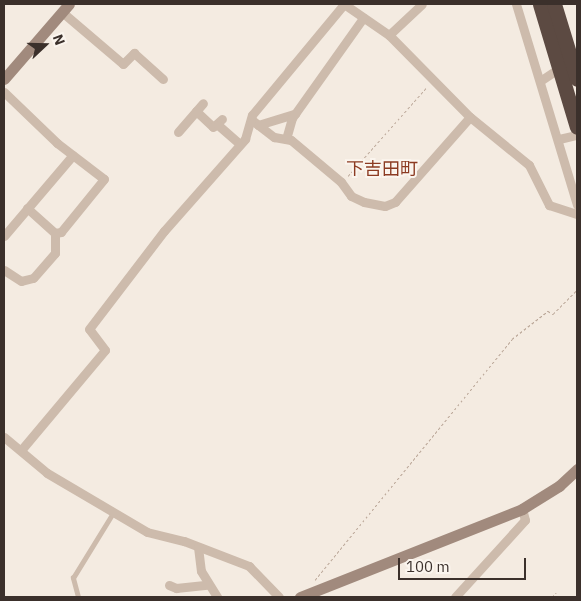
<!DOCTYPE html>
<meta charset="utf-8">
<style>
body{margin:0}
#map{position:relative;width:581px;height:601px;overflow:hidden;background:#f4ebe1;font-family:"IBM Plex Sans","Noto Sans JP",sans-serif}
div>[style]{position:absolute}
.path>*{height:1px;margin-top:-0.5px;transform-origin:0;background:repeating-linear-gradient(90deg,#b9a596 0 2.5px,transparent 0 5px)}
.lane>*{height:4.5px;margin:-2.25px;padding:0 2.25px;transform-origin:2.25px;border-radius:2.25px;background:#cdbbac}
.street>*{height:9px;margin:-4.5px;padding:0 4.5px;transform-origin:4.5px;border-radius:4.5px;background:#cdbbac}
.secondary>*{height:11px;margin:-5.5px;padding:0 5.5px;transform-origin:5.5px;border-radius:5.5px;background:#a18a7d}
.highway>*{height:15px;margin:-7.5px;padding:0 7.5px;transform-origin:7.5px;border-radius:7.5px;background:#5c4a42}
span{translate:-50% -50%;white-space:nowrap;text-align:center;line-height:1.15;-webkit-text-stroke:4px #fbf5ee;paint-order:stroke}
.quarter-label{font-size:18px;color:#8c3b22}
.frame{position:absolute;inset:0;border:5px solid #3b302b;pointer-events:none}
.north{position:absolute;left:20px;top:20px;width:50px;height:50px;-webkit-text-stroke:4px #fbf5ee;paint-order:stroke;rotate:69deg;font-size:14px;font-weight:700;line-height:20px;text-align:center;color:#3b302b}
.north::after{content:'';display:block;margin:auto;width:18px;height:22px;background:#3b302b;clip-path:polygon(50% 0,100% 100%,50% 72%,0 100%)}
.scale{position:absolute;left:398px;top:558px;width:128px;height:22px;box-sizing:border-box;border:2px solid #3b302b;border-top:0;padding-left:6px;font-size:15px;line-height:18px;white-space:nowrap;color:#3b302b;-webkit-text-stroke:4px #fbf5ee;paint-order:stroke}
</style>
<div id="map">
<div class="path">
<div style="left:348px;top:176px;width:119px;rotate:-48.4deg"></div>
<div style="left:315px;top:580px;width:311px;rotate:-50.7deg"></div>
<div style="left:512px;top:339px;width:46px;rotate:-37.9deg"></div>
<div style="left:548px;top:311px;width:6px;rotate:31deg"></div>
<div style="left:553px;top:314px;width:34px;rotate:-45deg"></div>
<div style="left:552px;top:597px;width:6px;rotate:-45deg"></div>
</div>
<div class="lane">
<div style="left:78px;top:597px;width:20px;rotate:-105deg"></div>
<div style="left:73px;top:578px;width:76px;rotate:-58.4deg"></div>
</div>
<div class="street">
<div style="left:344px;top:4px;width:55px;rotate:34.6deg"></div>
<div style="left:389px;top:35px;width:115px;rotate:45.4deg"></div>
<div style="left:470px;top:117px;width:76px;rotate:39.1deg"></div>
<div style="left:529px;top:165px;width:45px;rotate:63.4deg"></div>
<div style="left:549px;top:205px;width:29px;rotate:18deg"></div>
<div style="left:516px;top:4px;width:210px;rotate:73.1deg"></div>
<div style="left:62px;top:12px;width:80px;rotate:40.4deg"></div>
<div style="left:123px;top:64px;width:16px;rotate:-45deg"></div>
<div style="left:134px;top:53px;width:39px;rotate:42deg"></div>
<div style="left:389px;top:35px;width:45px;rotate:-43.2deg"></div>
<div style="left:540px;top:81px;width:18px;rotate:-34deg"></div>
<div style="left:4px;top:92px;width:74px;rotate:43.9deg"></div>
<div style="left:57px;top:143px;width:59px;rotate:37.5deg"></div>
<div style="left:104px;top:179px;width:68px;rotate:129.1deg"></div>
<div style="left:61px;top:232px;width:6px;rotate:171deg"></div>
<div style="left:55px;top:233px;width:20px;rotate:90deg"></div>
<div style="left:55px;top:253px;width:33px;rotate:131deg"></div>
<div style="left:33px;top:278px;width:12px;rotate:166deg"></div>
<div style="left:21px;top:281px;width:20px;rotate:-147deg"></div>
<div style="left:196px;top:111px;width:23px;rotate:43deg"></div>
<div style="left:213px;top:127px;width:12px;rotate:-42deg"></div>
<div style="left:252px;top:120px;width:28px;rotate:38deg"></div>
<div style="left:274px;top:137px;width:17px;rotate:10deg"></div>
<div style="left:291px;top:140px;width:65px;rotate:40deg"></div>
<div style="left:341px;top:182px;width:17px;rotate:54deg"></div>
<div style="left:351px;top:196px;width:14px;rotate:25deg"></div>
<div style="left:364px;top:202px;width:21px;rotate:11deg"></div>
<div style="left:385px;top:206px;width:11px;rotate:-22deg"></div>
<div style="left:395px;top:202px;width:113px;rotate:-48.6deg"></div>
<div style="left:218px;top:125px;width:29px;rotate:41deg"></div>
<div style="left:258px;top:125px;width:39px;rotate:-17deg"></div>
<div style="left:178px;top:132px;width:38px;rotate:-49deg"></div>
<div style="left:286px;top:139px;width:22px;rotate:-74deg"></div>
<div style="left:292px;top:118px;width:123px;rotate:-54.6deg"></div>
<div style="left:559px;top:139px;width:17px;rotate:-13deg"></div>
<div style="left:27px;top:208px;width:38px;rotate:42deg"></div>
<div style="left:4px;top:236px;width:106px;rotate:-49.6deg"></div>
<div style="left:4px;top:437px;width:56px;rotate:39.9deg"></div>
<div style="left:47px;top:473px;width:116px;rotate:30.5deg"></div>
<div style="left:147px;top:532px;width:38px;rotate:14deg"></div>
<div style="left:184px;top:541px;width:70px;rotate:21deg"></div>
<div style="left:249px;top:566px;width:43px;rotate:45.9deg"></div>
<div style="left:22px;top:449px;width:129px;rotate:-50deg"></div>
<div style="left:105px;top:350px;width:26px;rotate:-127deg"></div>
<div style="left:89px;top:329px;width:123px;rotate:-52.6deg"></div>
<div style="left:164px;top:231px;width:123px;rotate:-48.6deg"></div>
<div style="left:245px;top:139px;width:25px;rotate:-74deg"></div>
<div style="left:252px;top:115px;width:144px;rotate:-50.3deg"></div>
<div style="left:198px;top:547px;width:24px;rotate:83deg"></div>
<div style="left:201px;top:571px;width:31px;rotate:58deg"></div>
<div style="left:169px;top:585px;width:8px;rotate:23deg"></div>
<div style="left:176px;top:588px;width:31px;rotate:-6deg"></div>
<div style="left:455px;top:597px;width:104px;rotate:-47.7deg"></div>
<div style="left:525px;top:520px;width:11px;rotate:-105deg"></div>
</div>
<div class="secondary">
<div style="left:4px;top:79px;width:99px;rotate:-49.1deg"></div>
<div style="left:300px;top:597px;width:239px;rotate:-21.6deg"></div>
<div style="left:522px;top:509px;width:44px;rotate:-31.9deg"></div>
<div style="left:559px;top:486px;width:25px;rotate:-43deg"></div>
</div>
<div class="highway">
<div style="left:540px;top:4px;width:128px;rotate:73.3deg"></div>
<div style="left:554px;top:4px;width:78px;rotate:73deg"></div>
</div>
<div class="quarter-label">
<span style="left:382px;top:169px">下吉田町</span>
</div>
<div class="frame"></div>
<div class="north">N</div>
<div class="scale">100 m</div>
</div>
